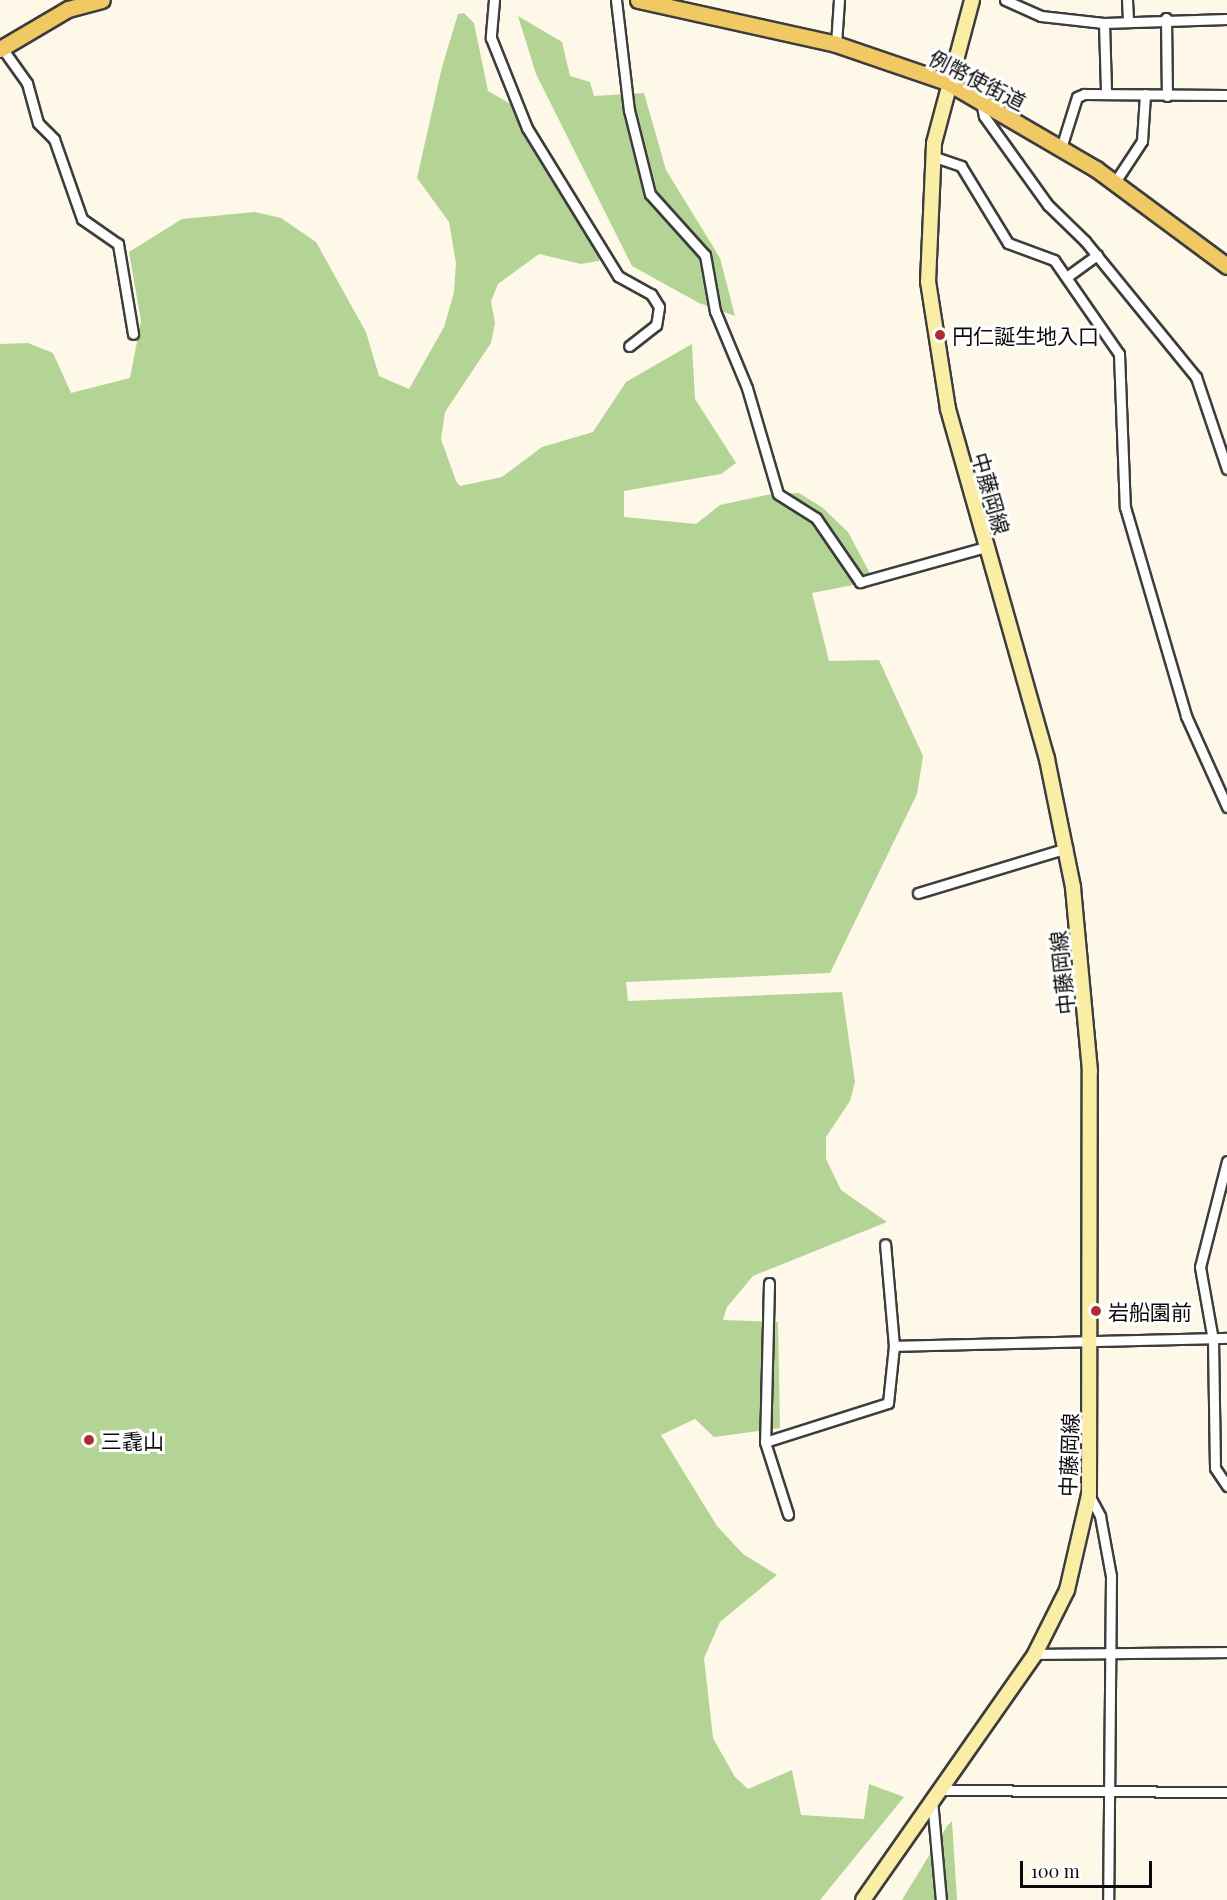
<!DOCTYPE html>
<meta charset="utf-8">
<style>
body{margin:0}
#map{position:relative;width:1227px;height:1900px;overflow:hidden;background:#fef8e8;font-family:"Playfair Display","Noto Sans JP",serif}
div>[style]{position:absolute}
.forest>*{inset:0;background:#b4d495}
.roads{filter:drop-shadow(2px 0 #3d3d3d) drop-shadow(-2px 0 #3d3d3d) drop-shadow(0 2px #3d3d3d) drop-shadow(0 -2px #3d3d3d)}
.street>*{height:9px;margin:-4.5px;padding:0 4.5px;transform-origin:4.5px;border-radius:4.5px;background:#fff}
.secondary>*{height:14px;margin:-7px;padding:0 7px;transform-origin:7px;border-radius:7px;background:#faeda6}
.primary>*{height:15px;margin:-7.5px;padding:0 7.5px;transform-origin:7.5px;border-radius:7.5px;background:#f0c965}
.dots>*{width:16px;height:16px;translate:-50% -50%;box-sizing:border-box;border:3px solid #fff;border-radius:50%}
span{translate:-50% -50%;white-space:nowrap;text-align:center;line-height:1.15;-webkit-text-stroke:6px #fff;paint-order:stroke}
.street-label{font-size:21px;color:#0a0a0a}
.poi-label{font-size:21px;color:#0a0a0a}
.left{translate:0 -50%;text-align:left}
.scale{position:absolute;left:1020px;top:1861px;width:132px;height:27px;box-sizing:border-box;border:3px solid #0a0a0a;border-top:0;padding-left:8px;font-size:18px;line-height:21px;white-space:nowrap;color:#0a0a0a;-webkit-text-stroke:4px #fff;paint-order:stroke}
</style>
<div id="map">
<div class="forest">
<div style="clip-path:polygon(464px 13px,474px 23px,488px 91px,518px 108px,529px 122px,539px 156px,599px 256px,599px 261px,581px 264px,539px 254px,498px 284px,491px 301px,495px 323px,491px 343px,445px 412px,441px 439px,456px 481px,460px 486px,502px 477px,542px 447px,593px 432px,626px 382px,692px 344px,695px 399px,736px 463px,721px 474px,624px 491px,624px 517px,696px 524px,720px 505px,771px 494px,799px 493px,823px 508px,848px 532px,874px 581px,812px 593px,829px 661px,879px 660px,923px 756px,917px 794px,830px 973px,626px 982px,628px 1001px,842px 992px,855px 1082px,850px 1101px,826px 1137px,826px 1159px,841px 1190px,887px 1222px,753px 1276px,727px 1307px,723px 1320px,778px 1322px,780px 1428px,714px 1437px,695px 1419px,661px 1435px,717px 1526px,743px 1554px,777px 1575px,720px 1622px,704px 1658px,713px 1738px,735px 1777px,748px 1789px,792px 1770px,801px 1815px,864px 1819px,869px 1784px,904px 1797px,820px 1900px,0 1900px,0 344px,28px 343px,53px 353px,71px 393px,130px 378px,141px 321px,129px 252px,182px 219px,255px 212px,281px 218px,316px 242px,366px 332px,379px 376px,409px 389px,444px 327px,454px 292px,456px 263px,449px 222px,417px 178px,442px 67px,458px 14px)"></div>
<div style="clip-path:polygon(518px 16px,562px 42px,570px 76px,590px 82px,594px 96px,644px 93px,666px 170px,720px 258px,735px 316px,699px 303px,632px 266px,536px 74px)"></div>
<div style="clip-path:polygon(952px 1821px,957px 1900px,902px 1900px,947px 1826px)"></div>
</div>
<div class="roads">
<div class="street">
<div style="left:494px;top:0;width:38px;rotate:95deg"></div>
<div style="left:491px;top:38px;width:97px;rotate:68.2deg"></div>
<div style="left:527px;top:128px;width:174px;rotate:58.4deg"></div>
<div style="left:618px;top:276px;width:38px;rotate:29deg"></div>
<div style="left:651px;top:294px;width:15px;rotate:58deg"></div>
<div style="left:659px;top:307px;width:18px;rotate:99deg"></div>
<div style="left:656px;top:325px;width:34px;rotate:142deg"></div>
<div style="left:616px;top:0;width:111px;rotate:83.3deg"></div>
<div style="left:629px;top:110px;width:87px;rotate:76deg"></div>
<div style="left:650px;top:194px;width:82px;rotate:48deg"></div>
<div style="left:705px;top:255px;width:57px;rotate:79.9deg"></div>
<div style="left:715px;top:311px;width:83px;rotate:67.4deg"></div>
<div style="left:747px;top:388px;width:110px;rotate:73.7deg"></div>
<div style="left:778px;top:494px;width:45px;rotate:32.3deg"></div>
<div style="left:816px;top:518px;width:78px;rotate:55.5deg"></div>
<div style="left:860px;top:582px;width:130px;rotate:-15.6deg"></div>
<div style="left:1005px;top:0;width:39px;rotate:24deg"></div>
<div style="left:1041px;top:16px;width:63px;rotate:6.3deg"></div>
<div style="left:1104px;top:23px;width:123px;rotate:-1.9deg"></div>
<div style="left:1127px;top:0;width:21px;rotate:87deg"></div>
<div style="left:1166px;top:18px;width:78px;rotate:89.3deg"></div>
<div style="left:1104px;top:23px;width:67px;rotate:88.3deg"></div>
<div style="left:836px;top:44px;width:44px;rotate:-86.1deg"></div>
<div style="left:2px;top:48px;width:43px;rotate:54.5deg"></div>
<div style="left:27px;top:83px;width:41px;rotate:74.6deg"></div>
<div style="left:38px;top:123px;width:23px;rotate:45deg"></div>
<div style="left:54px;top:139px;width:85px;rotate:70.7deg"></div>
<div style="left:82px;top:219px;width:44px;rotate:34.8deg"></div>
<div style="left:118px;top:244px;width:91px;rotate:80.5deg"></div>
<div style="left:981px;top:101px;width:15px;rotate:79deg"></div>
<div style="left:984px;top:116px;width:110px;rotate:54.3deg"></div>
<div style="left:1048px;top:205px;width:52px;rotate:44.2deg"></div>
<div style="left:1085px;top:241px;width:176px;rotate:50.8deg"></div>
<div style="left:1196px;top:377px;width:97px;rotate:71.4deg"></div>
<div style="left:1061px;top:148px;width:53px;rotate:-72.6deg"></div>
<div style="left:1077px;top:97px;width:8px;rotate:-23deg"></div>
<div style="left:1084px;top:94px;width:143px;rotate:0.4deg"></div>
<div style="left:932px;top:156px;width:31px;rotate:19deg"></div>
<div style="left:961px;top:166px;width:90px;rotate:58.6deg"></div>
<div style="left:1008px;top:243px;width:49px;rotate:20.3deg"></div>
<div style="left:1054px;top:260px;width:114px;rotate:55.3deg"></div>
<div style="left:1119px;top:354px;width:153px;rotate:87.8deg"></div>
<div style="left:1125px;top:507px;width:218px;rotate:73.7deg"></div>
<div style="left:1186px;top:716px;width:100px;rotate:65.7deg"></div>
<div style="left:1115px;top:182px;width:49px;rotate:-56.6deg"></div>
<div style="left:1142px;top:141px;width:47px;rotate:-86.3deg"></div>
<div style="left:1068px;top:276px;width:36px;rotate:-36deg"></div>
<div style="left:918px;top:893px;width:156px;rotate:-16.8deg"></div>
<div style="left:1227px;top:1161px;width:109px;rotate:104.3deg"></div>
<div style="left:1200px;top:1267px;width:74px;rotate:79.9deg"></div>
<div style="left:1213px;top:1340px;width:128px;rotate:89.1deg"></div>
<div style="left:1215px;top:1468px;width:22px;rotate:56deg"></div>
<div style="left:769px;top:1283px;width:159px;rotate:91.4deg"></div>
<div style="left:765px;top:1442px;width:76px;rotate:72.3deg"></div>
<div style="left:894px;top:1346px;width:333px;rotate:-1.4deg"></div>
<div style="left:765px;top:1442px;width:129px;rotate:-17.6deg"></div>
<div style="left:888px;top:1403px;width:57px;rotate:-84deg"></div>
<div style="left:894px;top:1346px;width:102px;rotate:-95deg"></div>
<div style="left:1089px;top:1495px;width:24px;rotate:62deg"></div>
<div style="left:1100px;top:1516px;width:61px;rotate:79.6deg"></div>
<div style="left:1111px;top:1576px;width:324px;rotate:90.5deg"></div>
<div style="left:1035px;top:1654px;width:192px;rotate:-0.6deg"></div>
<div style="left:939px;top:1790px;width:288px;rotate:0.4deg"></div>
<div style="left:932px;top:1800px;width:100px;rotate:84.9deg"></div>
</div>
<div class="secondary">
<div style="left:863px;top:1900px;width:300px;rotate:-55deg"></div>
<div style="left:1035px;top:1654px;width:72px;rotate:-63.4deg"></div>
<div style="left:1067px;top:1590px;width:98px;rotate:-77deg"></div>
<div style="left:1089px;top:1495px;width:424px;rotate:-89.9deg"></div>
<div style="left:1090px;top:1071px;width:185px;rotate:-95.3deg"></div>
<div style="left:1073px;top:887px;width:131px;rotate:-101.5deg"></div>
<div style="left:1047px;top:759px;width:364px;rotate:-105.8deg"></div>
<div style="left:948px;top:409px;width:129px;rotate:-98.9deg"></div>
<div style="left:928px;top:282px;width:139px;rotate:-87.5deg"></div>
<div style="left:934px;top:143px;width:148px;rotate:-75.1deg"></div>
</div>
<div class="primary">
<div style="left:638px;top:0;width:203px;rotate:12.5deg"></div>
<div style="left:836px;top:44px;width:117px;rotate:18.9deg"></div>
<div style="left:947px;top:82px;width:173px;rotate:30.3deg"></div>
<div style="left:1096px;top:169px;width:163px;rotate:36.5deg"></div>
<div style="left:0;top:49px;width:79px;rotate:-30.5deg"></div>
<div style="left:68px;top:9px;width:35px;rotate:-15deg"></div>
</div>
</div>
<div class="dots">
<div style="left:940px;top:335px;background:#af2c37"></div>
<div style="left:1096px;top:1311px;background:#af2c37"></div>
<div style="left:89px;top:1440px;background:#af2c37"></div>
</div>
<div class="street-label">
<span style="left:978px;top:79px;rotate:27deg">例幣使街道</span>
<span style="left:992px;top:493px;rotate:74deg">中藤岡線</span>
<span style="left:1061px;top:973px;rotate:-96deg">中藤岡線</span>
<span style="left:1068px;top:1455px;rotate:-88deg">中藤岡線</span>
</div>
<div class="poi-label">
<span class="left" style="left:952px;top:335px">円仁誕生地入口</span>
<span class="left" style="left:1108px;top:1311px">岩船園前</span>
<span class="left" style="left:101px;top:1440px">三毳山</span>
</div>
<div class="scale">100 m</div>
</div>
